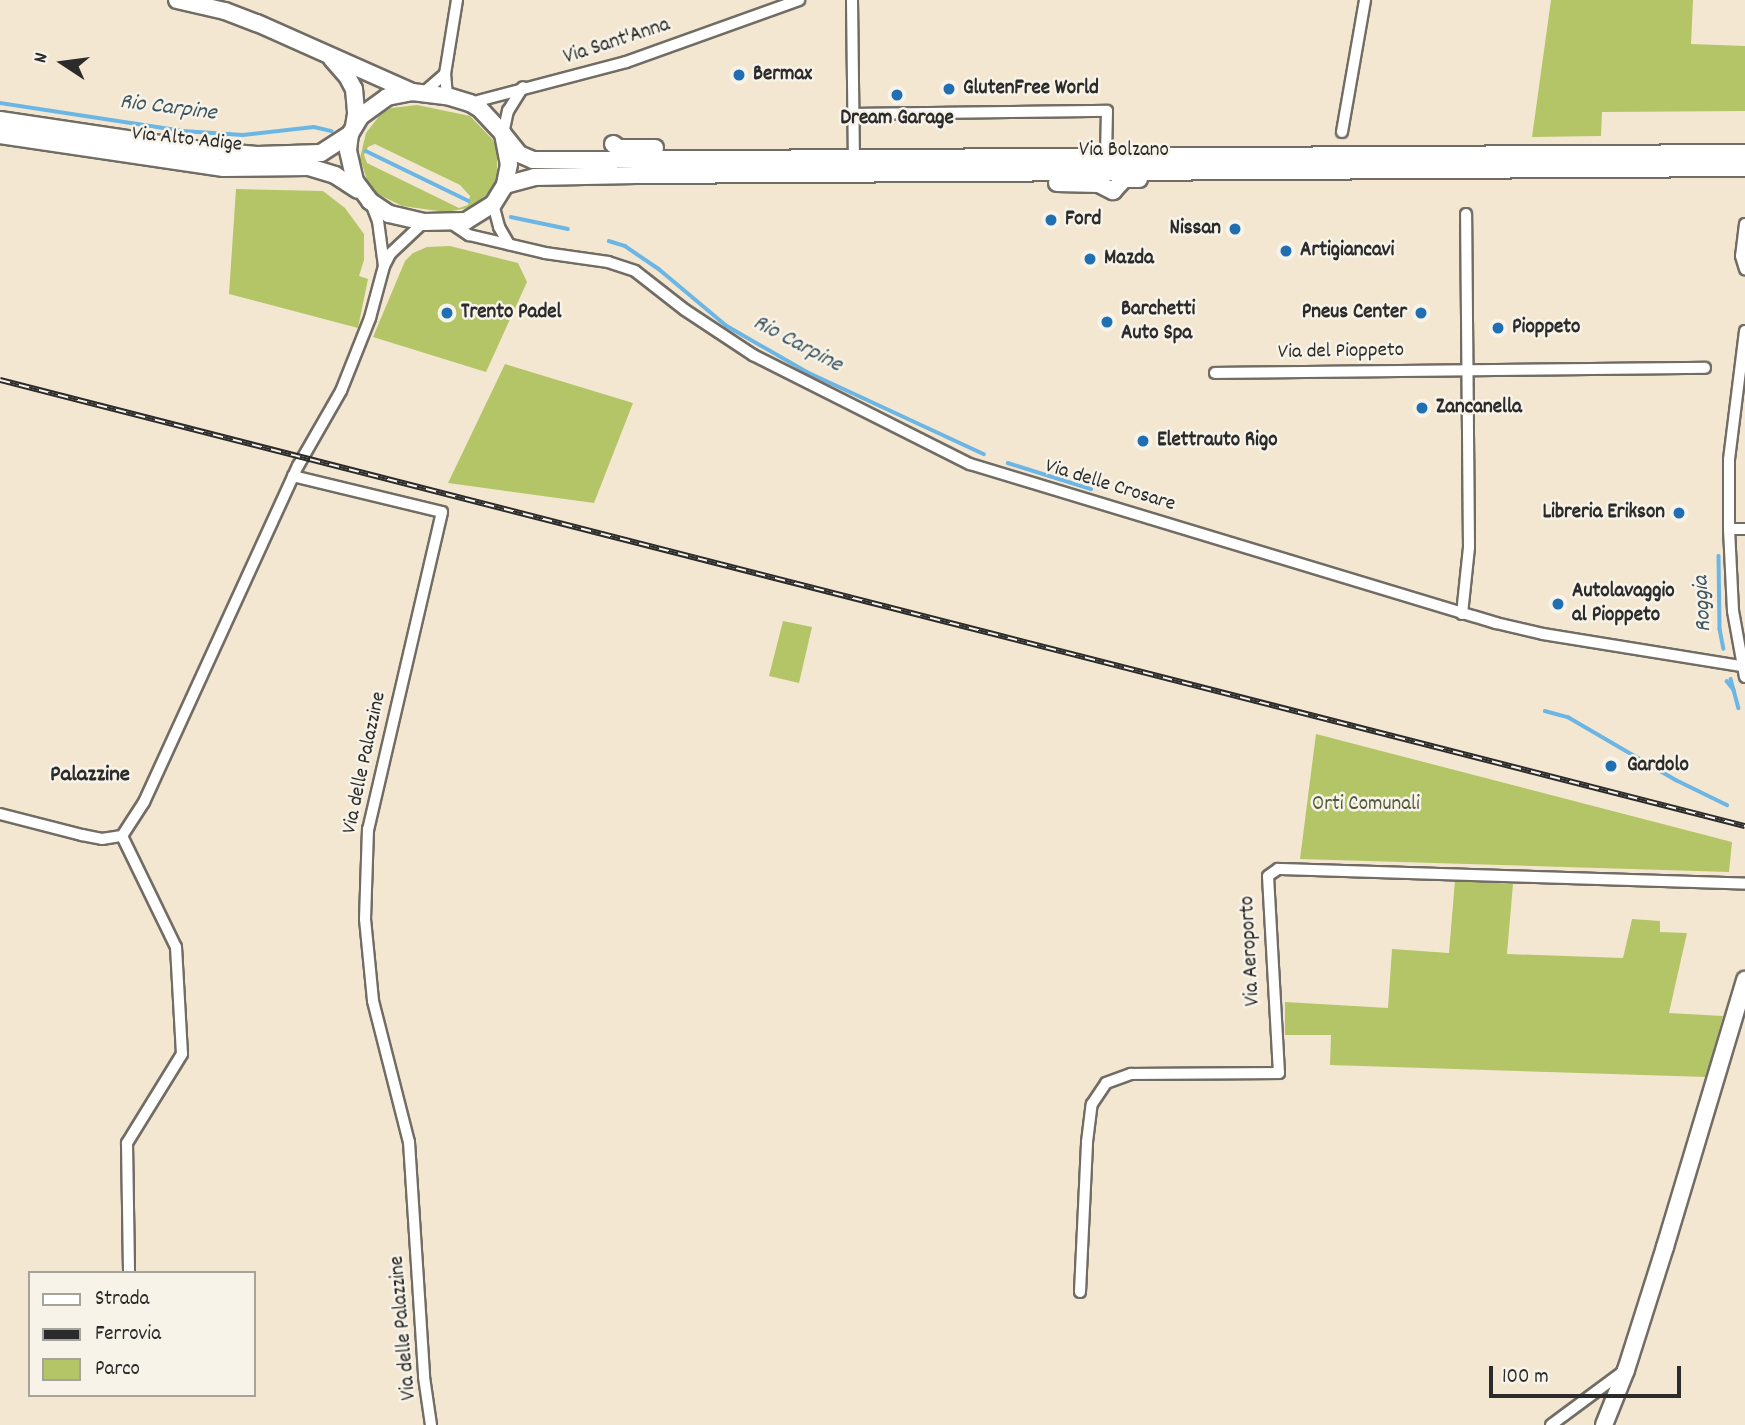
<!DOCTYPE html>
<style>
body{margin:0}
#map{position:relative;width:1745px;height:1425px;overflow:hidden;background:#f4e7d2;font-family:Dekko,sans-serif}
div>[style]{position:absolute}
.green>*{inset:0;background:#b4c568}
.stream>*{height:3.5px;margin:-1.75px;padding:0 1.75px;transform-origin:1.75px;border-radius:1.75px;background:#6bb6e4}
.roads{filter:drop-shadow(2px 0 #716d65) drop-shadow(-2px 0 #716d65) drop-shadow(0 2px #716d65) drop-shadow(0 -2px #716d65)}
.street>*{height:10px;margin:-5px;padding:0 5px;transform-origin:5px;border-radius:5px;background:#fff}
.secondary>*{height:16px;margin:-8px;padding:0 8px;transform-origin:8px;border-radius:8px;background:#fff}
.rail>*{height:6px;margin-top:-3px;transform-origin:0;background:repeating-linear-gradient(90deg,#f7f3e8 0 10px,#2b2b2b 0 20px);box-sizing:border-box;border-block:2px solid #2b2b2b}
.dots>*{width:19px;height:19px;translate:-50% -50%;box-sizing:border-box;border:4px solid #f7f3e8;border-radius:50%}
span{translate:-50% -50%;white-space:nowrap;text-align:center;line-height:1.15;-webkit-text-stroke:5px #f7f3e8;paint-order:stroke}
.street-label{font-size:21px;color:#2b2b2b}
.poi-label{font-size:21px;color:#2b2b2b;font-weight:700}
.left{translate:0 -50%;text-align:left}
.right{translate:-100% -50%;text-align:right}
.park-label{font-size:21px;color:#54593d}
.water-label{font-size:23px;color:#3e5562;font-style:italic}
.neighbourhood-label{font-size:23px;color:#2b2b2b;font-weight:700}
.legend{position:absolute;left:28px;top:1271px;width:228px;height:126px;box-sizing:border-box;background:#f7f3e8;border:2px solid #a5a39c;margin:0;padding:9px 12px;list-style:none;font-size:21px;color:#2b2b2b}
.legend li{display:flex;align-items:center;gap:14px;height:35px}
.legend b{width:35px;border:2px solid #a5a39c}
.north{position:absolute;left:28px;top:28px;width:70px;height:70px;-webkit-text-stroke:5px #f7f3e8;paint-order:stroke;rotate:283deg;font-size:19px;font-weight:700;line-height:28px;text-align:center;color:#2b2b2b}
.north::after{content:'';display:block;margin:auto;width:24px;height:32px;background:#2b2b2b;clip-path:polygon(50% 0,100% 100%,50% 72%,0 100%)}
.scale{position:absolute;left:1489px;top:1366px;width:192px;height:32px;box-sizing:border-box;border:4px solid #2b2b2b;border-top:0;padding-left:9px;font-size:21px;line-height:24px;white-space:nowrap;color:#2b2b2b;-webkit-text-stroke:5px #f7f3e8;paint-order:stroke}
</style>
<div id="map">
<div class="green">
<div style="clip-path:polygon(1551px 0,1693px 0,1691px 44px,1745px 46px,1745px 111px,1602px 112px,1601px 136px,1532px 137px)"></div>
<div style="clip-path:polygon(evenodd,417px 105px,470px 116px,493px 140px,497px 150px,497px 176px,492px 189px,474px 207px,446px 212px,402px 206px,376px 193px,368px 183px,360px 158px,366px 133px,380px 115px,391px 108px,417px 105px,375px 144px,460px 185px,470px 196px,468px 205px,459px 208px,367px 163px,364px 155px,368px 147px,375px 144px)"></div>
<div style="clip-path:polygon(236px 189px,323px 191px,345px 208px,364px 234px,364px 260px,359px 276px,368px 279px,358px 328px,229px 294px)"></div>
<div style="clip-path:polygon(450px 246px,518px 263px,527px 282px,486px 372px,373px 337px,405px 261px,413px 253px,427px 247px)"></div>
<div style="clip-path:polygon(505px 364px,633px 403px,594px 503px,448px 483px)"></div>
<div style="clip-path:polygon(783px 621px,812px 627px,799px 683px,769px 676px)"></div>
<div style="clip-path:polygon(1316px 734px,1732px 842px,1729px 872px,1300px 859px)"></div>
<div style="clip-path:polygon(1455px 880px,1513px 884px,1507px 954px,1623px 958px,1632px 919px,1660px 921px,1660px 932px,1687px 933px,1669px 1013px,1723px 1016px,1706px 1077px,1330px 1065px,1331px 1035px,1285px 1035px,1285px 1002px,1388px 1008px,1392px 949px,1449px 953px)"></div>
</div>
<div class="stream">
<div style="left:0;top:103px;width:185px;rotate:8.7deg"></div>
<div style="left:183px;top:131px;width:60px;rotate:3.8deg"></div>
<div style="left:243px;top:135px;width:71px;rotate:-6.4deg"></div>
<div style="left:314px;top:127px;width:18px;rotate:13deg"></div>
<div style="left:366px;top:151px;width:114px;rotate:25.9deg"></div>
<div style="left:511px;top:217px;width:58px;rotate:11.9deg"></div>
<div style="left:609px;top:241px;width:17px;rotate:17deg"></div>
<div style="left:625px;top:246px;width:41px;rotate:34.1deg"></div>
<div style="left:659px;top:269px;width:89px;rotate:40deg"></div>
<div style="left:727px;top:326px;width:92px;rotate:29.9deg"></div>
<div style="left:807px;top:372px;width:195px;rotate:24.9deg"></div>
<div style="left:1008px;top:463px;width:87px;rotate:17.4deg"></div>
<div style="left:1719px;top:556px;width:73px;rotate:89.2deg"></div>
<div style="left:1720px;top:629px;width:20px;rotate:79deg"></div>
<div style="left:1731px;top:679px;width:30px;rotate:75deg"></div>
<div style="left:1727px;top:681px;width:11px;rotate:52deg"></div>
<div style="left:1545px;top:711px;width:24px;rotate:15deg"></div>
<div style="left:1568px;top:717px;width:125px;rotate:30.3deg"></div>
<div style="left:1676px;top:780px;width:57px;rotate:26.1deg"></div>
</div>
<div class="roads">
<div class="street">
<div style="left:852px;top:0;width:158px;rotate:89.3deg"></div>
<div style="left:423px;top:93px;width:29px;rotate:-41deg"></div>
<div style="left:447px;top:96px;width:22px;rotate:-95deg"></div>
<div style="left:445px;top:74px;width:75px;rotate:-80.8deg"></div>
<div style="left:470px;top:103px;width:161px;rotate:-14.7deg"></div>
<div style="left:626px;top:62px;width:184px;rotate:-19.7deg"></div>
<div style="left:854px;top:114px;width:253px;rotate:-0.7deg"></div>
<div style="left:1107px;top:111px;width:45px;rotate:91.3deg"></div>
<div style="left:1342px;top:132px;width:134px;rotate:-80.1deg"></div>
<div style="left:503px;top:134px;width:24px;rotate:-78deg"></div>
<div style="left:508px;top:111px;width:28px;rotate:-58deg"></div>
<div style="left:371px;top:203px;width:19px;rotate:69deg"></div>
<div style="left:378px;top:221px;width:45px;rotate:82.4deg"></div>
<div style="left:493px;top:204px;width:24px;rotate:75deg"></div>
<div style="left:499px;top:227px;width:20px;rotate:60deg"></div>
<div style="left:451px;top:223px;width:22px;rotate:34deg"></div>
<div style="left:469px;top:235px;width:78px;rotate:13.3deg"></div>
<div style="left:545px;top:253px;width:64px;rotate:8.1deg"></div>
<div style="left:608px;top:262px;width:28px;rotate:18deg"></div>
<div style="left:635px;top:271px;width:63px;rotate:38deg"></div>
<div style="left:685px;top:310px;width:82px;rotate:33.5deg"></div>
<div style="left:753px;top:355px;width:243px;rotate:26.7deg"></div>
<div style="left:970px;top:464px;width:550px;rotate:16.82deg"></div>
<div style="left:1496px;top:623px;width:48px;rotate:13.2deg"></div>
<div style="left:1543px;top:634px;width:201px;rotate:9.2deg"></div>
<div style="left:1745px;top:224px;width:32px;rotate:97deg"></div>
<div style="left:1741px;top:256px;width:14px;rotate:73deg"></div>
<div style="left:1745px;top:331px;width:130px;rotate:97.1deg"></div>
<div style="left:1729px;top:460px;width:69px;rotate:90deg"></div>
<div style="left:1729px;top:529px;width:82px;rotate:87.2deg"></div>
<div style="left:1733px;top:611px;width:67px;rotate:79.7deg"></div>
<div style="left:1215px;top:373px;width:490px;rotate:-0.6deg"></div>
<div style="left:293px;top:476px;width:153px;rotate:13.6deg"></div>
<div style="left:442px;top:512px;width:326px;rotate:103.1deg"></div>
<div style="left:368px;top:829px;width:90px;rotate:91.9deg"></div>
<div style="left:365px;top:919px;width:82px;rotate:84.4deg"></div>
<div style="left:373px;top:1001px;width:146px;rotate:75.7deg"></div>
<div style="left:409px;top:1142px;width:235px;rotate:86.3deg"></div>
<div style="left:424px;top:1377px;width:49px;rotate:81.7deg"></div>
<div style="left:1729px;top:529px;width:16px"></div>
<div style="left:1462px;top:614px;width:67px;rotate:-84deg"></div>
<div style="left:1469px;top:547px;width:333px;rotate:-90.5deg"></div>
<div style="left:0;top:814px;width:85px;rotate:14.4deg"></div>
<div style="left:82px;top:835px;width:20px;rotate:11deg"></div>
<div style="left:102px;top:839px;width:20px;rotate:-9deg"></div>
<div style="left:122px;top:836px;width:40px;rotate:-57.1deg"></div>
<div style="left:144px;top:802px;width:370px;rotate:-65.4deg"></div>
<div style="left:298px;top:466px;width:86px;rotate:-60.2deg"></div>
<div style="left:341px;top:391px;width:79px;rotate:-68.3deg"></div>
<div style="left:370px;top:318px;width:54px;rotate:-74.9deg"></div>
<div style="left:384px;top:266px;width:13px;rotate:-63deg"></div>
<div style="left:390px;top:254px;width:47px;rotate:-43.3deg"></div>
<div style="left:122px;top:836px;width:123px;rotate:64.1deg"></div>
<div style="left:176px;top:947px;width:107px;rotate:86.8deg"></div>
<div style="left:182px;top:1054px;width:105px;rotate:121.7deg"></div>
<div style="left:127px;top:1143px;width:130px;rotate:89.1deg"></div>
<div style="left:1080px;top:1292px;width:150px;rotate:-87.3deg"></div>
<div style="left:1087px;top:1142px;width:38px;rotate:-83deg"></div>
<div style="left:1092px;top:1104px;width:25px;rotate:-56deg"></div>
<div style="left:1106px;top:1083px;width:27px;rotate:-20deg"></div>
<div style="left:1131px;top:1074px;width:148px;rotate:-0.4deg"></div>
<div style="left:1279px;top:1073px;width:197px;rotate:-93.2deg"></div>
<div style="left:1268px;top:876px;width:12px;rotate:-35deg"></div>
<div style="left:1278px;top:869px;width:467px;rotate:1.8deg"></div>
<div style="left:1551px;top:1425px;width:92px;rotate:-36.6deg"></div>
</div>
<div class="secondary">
<div style="left:177px;top:0;width:49px;rotate:12.9deg"></div>
<div style="left:225px;top:11px;width:34px;rotate:21deg"></div>
<div style="left:257px;top:23px;width:170px;rotate:24deg"></div>
<div style="left:332px;top:59px;width:23px;rotate:49deg"></div>
<div style="left:347px;top:76px;width:15px;rotate:62deg"></div>
<div style="left:354px;top:89px;width:25px;rotate:85deg"></div>
<div style="left:356px;top:114px;width:13px;rotate:99deg"></div>
<div style="left:412px;top:92px;width:35px;rotate:7deg"></div>
<div style="left:447px;top:96px;width:24px;rotate:17deg"></div>
<div style="left:470px;top:103px;width:12px;rotate:31deg"></div>
<div style="left:480px;top:109px;width:34px;rotate:47deg"></div>
<div style="left:503px;top:134px;width:31px;rotate:79deg"></div>
<div style="left:509px;top:164px;width:21px;rotate:101deg"></div>
<div style="left:505px;top:185px;width:22px;rotate:122deg"></div>
<div style="left:493px;top:204px;width:32px;rotate:148deg"></div>
<div style="left:466px;top:221px;width:42px;rotate:178.6deg"></div>
<div style="left:424px;top:222px;width:36px;rotate:-167deg"></div>
<div style="left:389px;top:214px;width:23px;rotate:-146deg"></div>
<div style="left:370px;top:201px;width:25px;rotate:-127deg"></div>
<div style="left:355px;top:181px;width:32px;rotate:-103deg"></div>
<div style="left:348px;top:150px;width:16px;rotate:-83deg"></div>
<div style="left:350px;top:134px;width:21px;rotate:-59deg"></div>
<div style="left:361px;top:116px;width:32px;rotate:-36deg"></div>
<div style="left:387px;top:97px;width:25px;rotate:-11deg"></div>
<div style="left:0;top:120px;width:203px;rotate:8.5deg"></div>
<div style="left:201px;top:150px;width:56px;rotate:5.1deg"></div>
<div style="left:257px;top:155px;width:64px;rotate:-1.8deg"></div>
<div style="left:321px;top:153px;width:35px;rotate:-33deg"></div>
<div style="left:503px;top:134px;width:26px;rotate:51deg"></div>
<div style="left:519px;top:154px;width:15px;rotate:23deg"></div>
<div style="left:533px;top:160px;width:1212px;rotate:-0.33deg"></div>
<div style="left:0;top:135px;width:226px;rotate:8.4deg"></div>
<div style="left:224px;top:168px;width:85px;rotate:-0.7deg"></div>
<div style="left:309px;top:167px;width:27px;rotate:17deg"></div>
<div style="left:335px;top:175px;width:27px;rotate:33deg"></div>
<div style="left:613px;top:144px;width:7px;rotate:34deg"></div>
<div style="left:619px;top:148px;width:36px"></div>
<div style="left:1057px;top:183px;width:42px;rotate:1.4deg"></div>
<div style="left:1099px;top:184px;width:16px;rotate:27deg"></div>
<div style="left:1113px;top:191px;width:16px;rotate:-47deg"></div>
<div style="left:1124px;top:179px;width:15px"></div>
<div style="left:505px;top:185px;width:30px;rotate:-15deg"></div>
<div style="left:534px;top:177px;width:102px;rotate:-1.1deg"></div>
<div style="left:636px;top:175px;width:1109px;rotate:-0.36deg"></div>
<div style="left:1604px;top:1425px;width:59px;rotate:-68.2deg"></div>
<div style="left:1626px;top:1370px;width:129px;rotate:-72.4deg"></div>
<div style="left:1665px;top:1247px;width:279px;rotate:-73.3deg"></div>
</div>
</div>
<div class="rail">
<div style="left:0;top:380px;width:1801px;rotate:14.34deg"></div>
</div>
<div class="dots">
<div style="left:739px;top:75px;background:#1f6fb2"></div>
<div style="left:949px;top:89px;background:#1f6fb2"></div>
<div style="left:897px;top:95px;background:#1f6fb2"></div>
<div style="left:1051px;top:220px;background:#1f6fb2"></div>
<div style="left:1235px;top:229px;background:#1f6fb2"></div>
<div style="left:1286px;top:251px;background:#1f6fb2"></div>
<div style="left:1090px;top:259px;background:#1f6fb2"></div>
<div style="left:447px;top:313px;background:#1f6fb2"></div>
<div style="left:1421px;top:313px;background:#1f6fb2"></div>
<div style="left:1107px;top:322px;background:#1f6fb2"></div>
<div style="left:1498px;top:328px;background:#1f6fb2"></div>
<div style="left:1422px;top:408px;background:#1f6fb2"></div>
<div style="left:1143px;top:441px;background:#1f6fb2"></div>
<div style="left:1679px;top:513px;background:#1f6fb2"></div>
<div style="left:1558px;top:604px;background:#1f6fb2"></div>
<div style="left:1611px;top:766px;background:#1f6fb2"></div>
</div>
<div class="street-label">
<span style="left:617px;top:42px;rotate:-18deg">Via Sant'Anna</span>
<span style="left:187px;top:140px;rotate:6deg">Via Alto Adige</span>
<span style="left:1124px;top:151px">Via Bolzano</span>
<span style="left:1341px;top:352px;rotate:-1deg">Via del Pioppeto</span>
<span style="left:1110px;top:486px;rotate:17deg">Via delle Crosare</span>
<span style="left:365px;top:763px;rotate:-78deg">Via delle Palazzine</span>
<span style="left:1251px;top:951px;rotate:-93deg">Via Aeroporto</span>
<span style="left:404px;top:1328px;rotate:-95deg">Via delle Palazzine</span>
</div>
<div class="poi-label">
<span class="left" style="left:753px;top:75px">Bermax</span>
<span class="left" style="left:963px;top:89px">GlutenFree World</span>
<span style="left:897px;top:119px">Dream Garage</span>
<span class="left" style="left:1065px;top:220px">Ford</span>
<span class="right" style="left:1221px;top:229px">Nissan</span>
<span class="left" style="left:1300px;top:251px">Artigiancavi</span>
<span class="left" style="left:1104px;top:259px">Mazda</span>
<span class="left" style="left:1121px;top:322px">Barchetti<br>Auto Spa</span>
<span class="left" style="left:461px;top:313px">Trento Padel</span>
<span class="right" style="left:1407px;top:313px">Pneus Center</span>
<span class="left" style="left:1512px;top:328px">Pioppeto</span>
<span class="left" style="left:1436px;top:408px">Zancanella</span>
<span class="left" style="left:1157px;top:441px">Elettrauto Rigo</span>
<span class="right" style="left:1665px;top:513px">Libreria Erikson</span>
<span class="left" style="left:1572px;top:604px">Autolavaggio<br>al Pioppeto</span>
<span class="left" style="left:1627px;top:766px">Gardolo</span>
</div>
<div class="park-label">
<span style="left:1366px;top:805px">Orti Comunali</span>
</div>
<div class="water-label">
<span style="left:168px;top:109px;rotate:7deg">Rio Carpine</span>
<span style="left:797px;top:345px;rotate:28deg">Rio Carpine</span>
<span style="left:1704px;top:604px;rotate:-93deg">Roggia</span>
</div>
<div class="neighbourhood-label">
<span style="left:90px;top:776px">Palazzine</span>
</div>
<ul class="legend">
<li><b style="height:9px;background:#fff"></b>Strada</li>
<li><b style="height:9px;background:#2b2b2b"></b>Ferrovia</li>
<li><b style="height:19px;background:#b4c568"></b>Parco</li>
</ul>
<div class="north">N</div>
<div class="scale">100 m</div>
</div>
